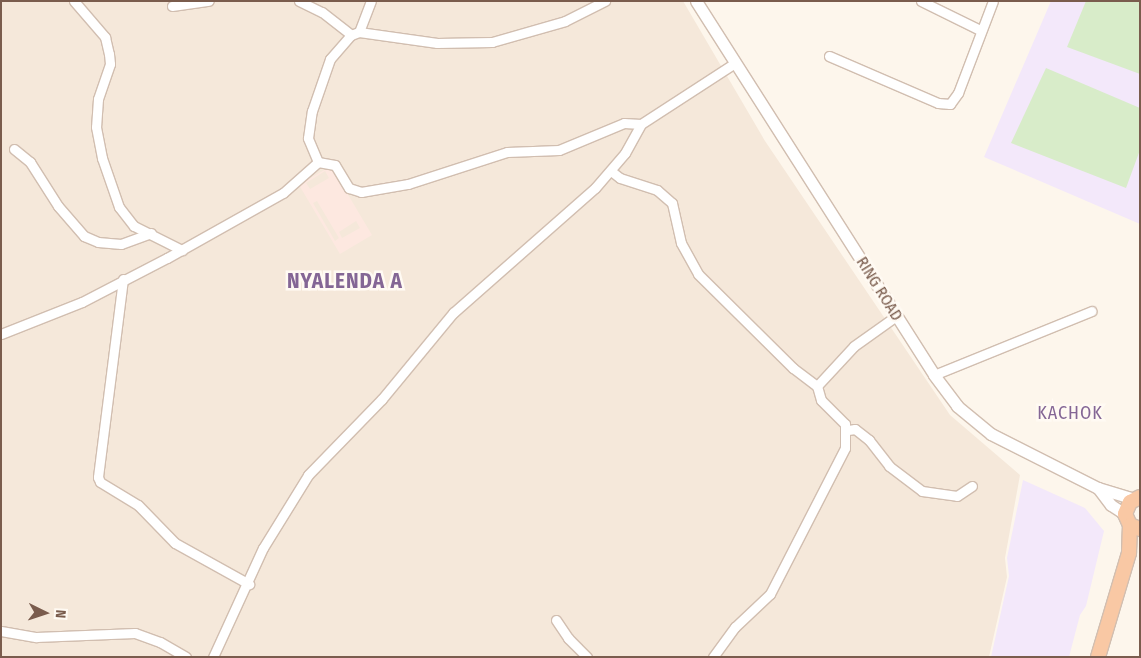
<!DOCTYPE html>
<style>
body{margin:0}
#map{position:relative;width:1141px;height:658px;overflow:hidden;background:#fdf6ec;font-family:"Fira Sans Condensed",sans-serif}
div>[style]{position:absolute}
.residential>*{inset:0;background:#f5e8da}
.commercial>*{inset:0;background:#fde8e0}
.education>*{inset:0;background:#f3e8fa}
.green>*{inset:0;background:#d8ecc9}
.roads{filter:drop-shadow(1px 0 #d1beb0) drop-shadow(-1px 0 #d1beb0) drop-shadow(0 1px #d1beb0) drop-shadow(0 -1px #d1beb0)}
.minor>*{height:9px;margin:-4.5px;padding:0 4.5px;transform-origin:4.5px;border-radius:4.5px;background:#fff}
.secondary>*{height:11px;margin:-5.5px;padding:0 5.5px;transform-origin:5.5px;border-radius:5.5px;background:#fff}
.trunk>*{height:14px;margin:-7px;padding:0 7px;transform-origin:7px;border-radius:7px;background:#f9c8a4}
span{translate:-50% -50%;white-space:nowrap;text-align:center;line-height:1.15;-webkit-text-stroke:5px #fffaf3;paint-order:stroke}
.street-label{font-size:16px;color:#7a5c4d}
.neighbourhood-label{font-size:18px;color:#846695;letter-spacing:1px}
.district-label{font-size:21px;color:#846695;font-weight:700;letter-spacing:1px}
.frame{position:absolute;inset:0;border:2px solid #7a5c4d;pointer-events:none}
.north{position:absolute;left:20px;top:588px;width:50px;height:50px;-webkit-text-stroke:4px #fffaf3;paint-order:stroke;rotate:94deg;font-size:14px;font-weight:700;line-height:20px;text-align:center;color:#7a5c4d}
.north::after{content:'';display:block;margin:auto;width:18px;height:22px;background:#7a5c4d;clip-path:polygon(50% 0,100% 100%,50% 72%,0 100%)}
</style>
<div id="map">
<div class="residential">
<div style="clip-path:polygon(1px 1px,683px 1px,765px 141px,950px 415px,1020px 475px,1005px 558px,1007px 577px,989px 657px,1px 657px)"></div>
</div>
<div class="commercial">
<div style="clip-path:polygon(evenodd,331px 166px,372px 235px,340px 254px,299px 185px,331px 166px,325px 171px,329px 178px,310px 189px,306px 183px,325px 171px,331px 166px,317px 201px,339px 238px,335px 241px,313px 203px,317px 201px,331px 166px,356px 221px,360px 228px,342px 238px,339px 232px,356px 221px)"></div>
</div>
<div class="education">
<div style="clip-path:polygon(1051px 1px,1140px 1px,1140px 224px,984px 157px)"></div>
<div style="clip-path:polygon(1023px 480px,1085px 508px,1104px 531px,1086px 606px,1080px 615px,1069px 657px,991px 657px,1009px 576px,1007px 558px)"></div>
</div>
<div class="green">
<div style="clip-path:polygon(1086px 1px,1140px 1px,1140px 74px,1067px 47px)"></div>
<div style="clip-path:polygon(1046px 68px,1140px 108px,1140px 150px,1126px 188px,1011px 143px)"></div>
</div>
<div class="roads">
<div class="minor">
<div style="left:74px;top:1px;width:48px;rotate:49.3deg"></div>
<div style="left:105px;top:37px;width:17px;rotate:77deg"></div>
<div style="left:109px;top:54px;width:10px;rotate:84deg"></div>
<div style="left:110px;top:64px;width:37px;rotate:109deg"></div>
<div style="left:98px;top:99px;width:28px;rotate:94deg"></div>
<div style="left:96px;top:127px;width:32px;rotate:79deg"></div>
<div style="left:102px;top:158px;width:52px;rotate:70.9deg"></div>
<div style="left:119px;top:207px;width:24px;rotate:52deg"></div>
<div style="left:134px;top:226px;width:54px;rotate:26.6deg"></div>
<div style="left:299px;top:1px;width:25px;rotate:26deg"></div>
<div style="left:322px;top:12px;width:37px;rotate:38deg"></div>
<div style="left:921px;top:1px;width:66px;rotate:26.2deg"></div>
<div style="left:172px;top:6px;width:37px;rotate:-8deg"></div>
<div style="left:359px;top:32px;width:33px;rotate:-69deg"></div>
<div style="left:829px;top:56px;width:119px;rotate:23.3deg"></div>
<div style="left:938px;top:103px;width:12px;rotate:5deg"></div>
<div style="left:950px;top:104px;width:14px;rotate:-54deg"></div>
<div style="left:958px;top:93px;width:98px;rotate:-69.2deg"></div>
<div style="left:14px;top:149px;width:21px;rotate:39deg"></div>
<div style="left:30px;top:162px;width:52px;rotate:57.5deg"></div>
<div style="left:58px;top:206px;width:40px;rotate:49deg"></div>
<div style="left:84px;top:236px;width:15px;rotate:23deg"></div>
<div style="left:98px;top:242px;width:23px;rotate:5deg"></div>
<div style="left:121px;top:244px;width:32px;rotate:-20deg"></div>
<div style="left:318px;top:162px;width:26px;rotate:-113deg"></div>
<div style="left:308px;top:138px;width:27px;rotate:-82deg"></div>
<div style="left:312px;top:111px;width:55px;rotate:-70.9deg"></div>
<div style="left:330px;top:59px;width:32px;rotate:-49deg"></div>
<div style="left:351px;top:35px;width:9px;rotate:-21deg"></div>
<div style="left:359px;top:32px;width:79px;rotate:8deg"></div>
<div style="left:437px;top:43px;width:55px;rotate:-1deg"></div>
<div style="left:492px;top:42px;width:76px;rotate:-16deg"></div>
<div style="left:565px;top:21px;width:45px;rotate:-26.6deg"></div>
<div style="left:611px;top:171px;width:11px;rotate:38deg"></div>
<div style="left:620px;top:178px;width:39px;rotate:18deg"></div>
<div style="left:657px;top:190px;width:20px;rotate:41deg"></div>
<div style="left:672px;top:203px;width:41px;rotate:77.3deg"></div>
<div style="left:681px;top:243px;width:35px;rotate:61deg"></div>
<div style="left:698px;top:274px;width:134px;rotate:44.7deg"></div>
<div style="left:793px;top:368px;width:30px;rotate:37deg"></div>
<div style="left:123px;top:279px;width:200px;rotate:97.2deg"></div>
<div style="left:98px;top:477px;width:5px;rotate:68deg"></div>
<div style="left:100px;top:482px;width:44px;rotate:31.2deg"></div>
<div style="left:138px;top:505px;width:53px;rotate:45.8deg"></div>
<div style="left:175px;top:543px;width:85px;rotate:29deg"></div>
<div style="left:1px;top:334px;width:87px;rotate:-21.6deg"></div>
<div style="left:82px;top:302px;width:96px;rotate:-27.4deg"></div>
<div style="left:167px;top:258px;width:133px;rotate:-29.3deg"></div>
<div style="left:283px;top:193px;width:47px;rotate:-41.5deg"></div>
<div style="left:318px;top:162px;width:17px;rotate:10deg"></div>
<div style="left:335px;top:165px;width:27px;rotate:59deg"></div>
<div style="left:349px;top:188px;width:13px;rotate:18deg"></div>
<div style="left:361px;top:192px;width:48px;rotate:-9.7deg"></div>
<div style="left:408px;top:184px;width:104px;rotate:-17.9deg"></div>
<div style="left:507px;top:152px;width:52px;rotate:-2.2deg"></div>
<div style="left:559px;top:150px;width:70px;rotate:-22.6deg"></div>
<div style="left:624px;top:123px;width:17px;rotate:3deg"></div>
<div style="left:641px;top:124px;width:112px;rotate:-33deg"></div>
<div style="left:934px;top:375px;width:170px;rotate:-22.1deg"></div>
<div style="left:848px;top:430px;width:7px;rotate:-8deg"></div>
<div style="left:855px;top:429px;width:18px;rotate:38deg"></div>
<div style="left:869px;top:440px;width:33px;rotate:52deg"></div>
<div style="left:889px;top:466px;width:41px;rotate:37.1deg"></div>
<div style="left:922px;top:491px;width:35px;rotate:8deg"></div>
<div style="left:957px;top:496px;width:18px;rotate:-34deg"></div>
<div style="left:556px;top:620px;width:22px;rotate:56deg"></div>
<div style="left:568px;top:638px;width:27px;rotate:45deg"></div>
<div style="left:1px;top:631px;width:36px;rotate:10deg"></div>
<div style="left:36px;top:637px;width:99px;rotate:-2.3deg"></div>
<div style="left:135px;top:633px;width:27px;rotate:20deg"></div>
<div style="left:160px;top:642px;width:30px;rotate:30deg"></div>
<div style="left:213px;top:657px;width:120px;rotate:-65.4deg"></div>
<div style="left:263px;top:548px;width:86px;rotate:-58.3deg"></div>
<div style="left:308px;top:475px;width:106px;rotate:-45.8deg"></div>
<div style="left:382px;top:399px;width:112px;rotate:-50.5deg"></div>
<div style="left:453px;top:313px;width:189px;rotate:-41.4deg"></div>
<div style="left:595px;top:188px;width:46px;rotate:-49.4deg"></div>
<div style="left:625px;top:153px;width:33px;rotate:-61deg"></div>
<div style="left:713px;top:657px;width:37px;rotate:-54deg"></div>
<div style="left:735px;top:627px;width:48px;rotate:-43.3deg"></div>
<div style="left:770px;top:594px;width:164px;rotate:-62.8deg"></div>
<div style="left:845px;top:448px;width:24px;rotate:-90deg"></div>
<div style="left:845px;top:424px;width:34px;rotate:-135deg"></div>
<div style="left:821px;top:400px;width:15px;rotate:-106deg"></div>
<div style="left:817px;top:386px;width:54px;rotate:-47.2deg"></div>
<div style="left:854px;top:346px;width:52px;rotate:-35.5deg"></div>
</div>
<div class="secondary">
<div style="left:696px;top:1px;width:443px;rotate:57.5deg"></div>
<div style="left:934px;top:375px;width:39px;rotate:53deg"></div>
<div style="left:957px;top:406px;width:44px;rotate:39.5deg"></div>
<div style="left:991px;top:434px;width:120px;rotate:26.8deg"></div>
<div style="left:1098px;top:488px;width:38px;rotate:17deg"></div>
<div style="left:1098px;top:488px;width:21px;rotate:53deg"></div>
<div style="left:1111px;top:505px;width:17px;rotate:33deg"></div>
</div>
<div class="trunk">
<div style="left:1140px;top:497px;width:11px;rotate:153deg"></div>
<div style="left:1130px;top:502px;width:13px;rotate:113deg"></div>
<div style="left:1125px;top:514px;width:12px;rotate:66deg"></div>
<div style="left:1130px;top:525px;width:11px;rotate:22deg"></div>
<div style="left:1098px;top:657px;width:109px;rotate:-73.4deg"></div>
<div style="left:1129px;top:553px;width:28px;rotate:-88deg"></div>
</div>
</div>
<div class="street-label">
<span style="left:879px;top:289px;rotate:58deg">RING ROAD</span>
</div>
<div class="neighbourhood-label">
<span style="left:1070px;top:413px">KACHOK</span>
</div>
<div class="district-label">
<span style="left:345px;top:281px">NYALENDA A</span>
</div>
<div class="frame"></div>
<div class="north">N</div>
</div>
